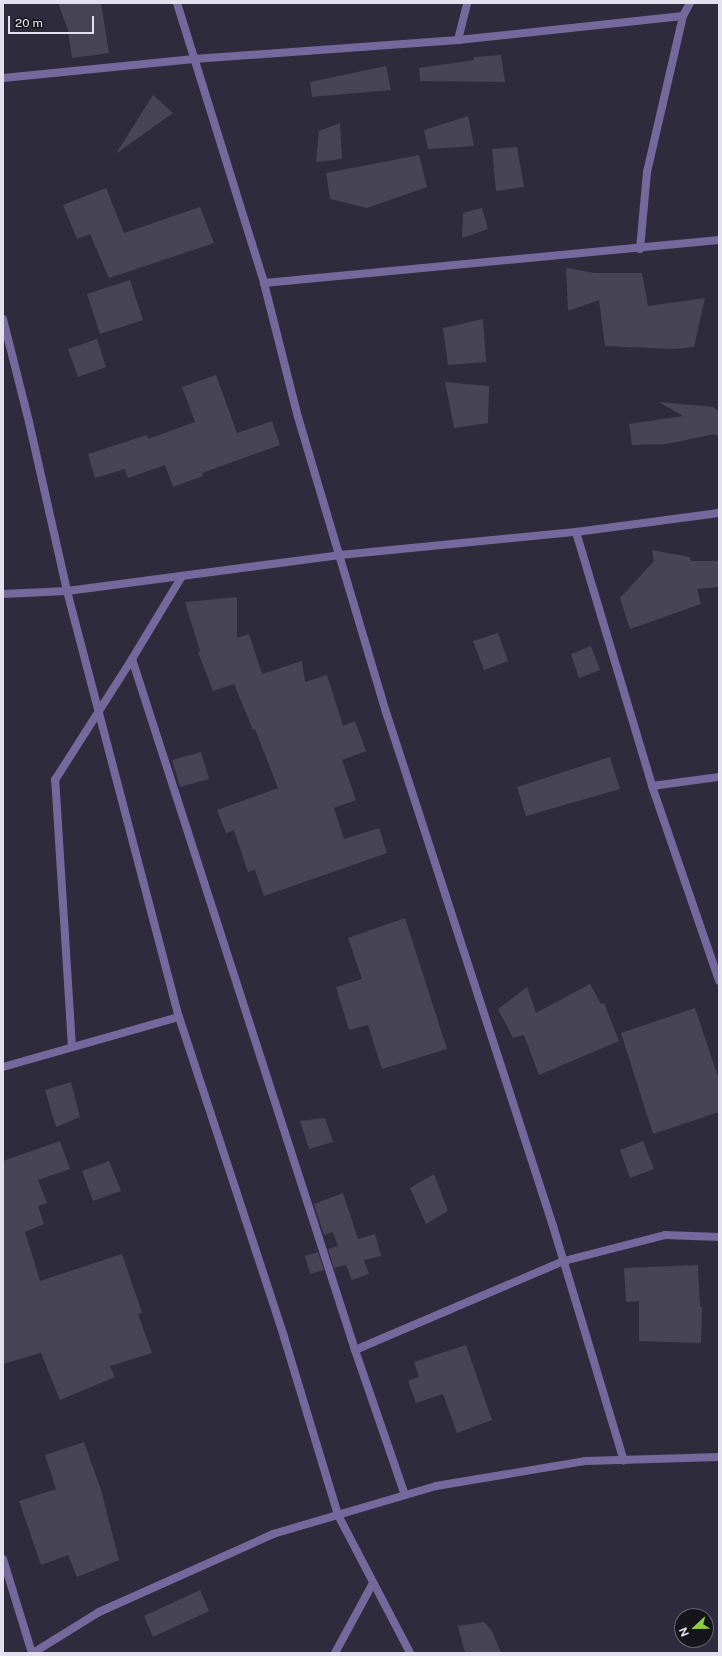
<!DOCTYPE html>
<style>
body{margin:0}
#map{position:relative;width:722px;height:1656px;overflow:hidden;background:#2e2b3c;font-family:"Public Sans",sans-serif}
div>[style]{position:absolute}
.building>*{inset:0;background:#474456}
.minor>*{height:8px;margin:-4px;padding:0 4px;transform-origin:4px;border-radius:4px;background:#74699c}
span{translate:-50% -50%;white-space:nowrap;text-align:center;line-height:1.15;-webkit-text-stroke:3px #16151d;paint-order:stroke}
.frame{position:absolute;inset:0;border:4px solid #e3e1ed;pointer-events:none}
.north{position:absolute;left:674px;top:1608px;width:40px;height:40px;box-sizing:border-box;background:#16151d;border:1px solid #686770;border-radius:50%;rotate:248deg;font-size:11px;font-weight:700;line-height:16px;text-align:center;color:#e3e1ed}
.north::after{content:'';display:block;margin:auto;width:14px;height:18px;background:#90cd40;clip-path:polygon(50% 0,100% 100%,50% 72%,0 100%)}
.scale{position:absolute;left:8px;top:16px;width:86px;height:18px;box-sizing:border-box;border:2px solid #e3e1ed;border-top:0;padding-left:5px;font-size:12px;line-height:14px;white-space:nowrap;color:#e3e1ed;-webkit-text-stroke:3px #16151d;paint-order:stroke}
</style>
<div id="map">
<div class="building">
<div style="clip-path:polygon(58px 3px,101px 3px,109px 53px,72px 58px,68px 30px)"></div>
<div style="clip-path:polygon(501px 55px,505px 82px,420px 81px,419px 68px,474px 60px,474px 57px)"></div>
<div style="clip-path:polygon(386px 66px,391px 90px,312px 97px,310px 82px)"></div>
<div style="clip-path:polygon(153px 95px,173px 113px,117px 153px,117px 152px)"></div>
<div style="clip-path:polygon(468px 116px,474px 146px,428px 149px,424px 130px)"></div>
<div style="clip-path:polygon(340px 123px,342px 159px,316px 162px,319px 131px)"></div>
<div style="clip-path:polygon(517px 147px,524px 187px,496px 191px,492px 149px)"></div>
<div style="clip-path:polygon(419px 155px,427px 187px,367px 208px,330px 199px,326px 173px)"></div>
<div style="clip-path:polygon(106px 188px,124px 233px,200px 207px,214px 243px,109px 278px,90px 234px,77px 239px,63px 205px)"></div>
<div style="clip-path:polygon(482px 208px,488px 229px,462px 238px,463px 213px)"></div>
<div style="clip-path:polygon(566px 268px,595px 273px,642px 273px,648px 306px,705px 298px,694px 347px,675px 349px,605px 346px,599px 300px,568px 311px)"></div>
<div style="clip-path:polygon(130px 280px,143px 320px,100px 334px,87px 294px)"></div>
<div style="clip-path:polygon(483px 319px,486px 362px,448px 365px,443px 328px)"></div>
<div style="clip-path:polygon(97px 339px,106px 367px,78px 377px,68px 349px)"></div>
<div style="clip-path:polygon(216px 375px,237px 433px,272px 421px,280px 445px,202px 473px,203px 476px,173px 487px,165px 465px,128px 478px,125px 469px,95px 478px,88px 454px,147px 435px,148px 439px,195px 422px,182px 387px)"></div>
<div style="clip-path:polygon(445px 382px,489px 386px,488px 423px,454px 428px)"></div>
<div style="clip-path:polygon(659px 402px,714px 407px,716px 410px,719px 410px,719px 437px,714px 434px,667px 444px,632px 445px,629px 424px,683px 416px)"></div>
<div style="clip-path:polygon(652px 550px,690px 557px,691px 561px,719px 561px,719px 587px,697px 589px,701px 604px,630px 629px,620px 598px,654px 561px)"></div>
<div style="clip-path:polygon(237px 597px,237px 638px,249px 634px,262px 674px,302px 661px,305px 682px,327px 675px,343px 726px,355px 721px,366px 751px,342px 760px,356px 800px,334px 808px,344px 839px,379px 828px,387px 853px,264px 896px,255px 870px,248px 872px,234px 830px,226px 833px,217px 810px,278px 788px,255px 729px,253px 730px,234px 684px,213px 691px,198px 652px,200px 651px,185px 602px)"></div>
<div style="clip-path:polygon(498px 633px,508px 661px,484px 670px,473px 641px)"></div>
<div style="clip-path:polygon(591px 646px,600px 670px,579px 678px,571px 654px)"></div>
<div style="clip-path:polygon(201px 752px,209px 779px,180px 787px,172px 760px)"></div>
<div style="clip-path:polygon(610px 757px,620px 789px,526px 816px,517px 787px)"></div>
<div style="clip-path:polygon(405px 918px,447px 1049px,382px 1069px,368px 1025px,349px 1030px,336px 987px,362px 979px,348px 938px)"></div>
<div style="clip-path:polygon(590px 984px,601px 1004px,604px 1003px,619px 1041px,539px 1075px,524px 1035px,513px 1038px,498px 1009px,527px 987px,536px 1013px)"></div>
<div style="clip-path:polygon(695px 1008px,719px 1080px,719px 1112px,653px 1134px,621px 1033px)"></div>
<div style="clip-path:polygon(71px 1082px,80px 1117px,56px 1127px,45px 1090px)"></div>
<div style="clip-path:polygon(325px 1118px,333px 1142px,309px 1149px,300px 1121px)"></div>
<div style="clip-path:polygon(60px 1141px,70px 1169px,38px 1180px,47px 1203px,38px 1206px,44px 1224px,25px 1232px,40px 1281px,122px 1254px,142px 1313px,138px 1314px,152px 1353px,110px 1366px,115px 1377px,60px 1400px,41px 1353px,3px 1364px,3px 1161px)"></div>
<div style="clip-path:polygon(643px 1141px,654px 1169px,630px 1178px,620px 1150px)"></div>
<div style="clip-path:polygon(109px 1161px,121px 1191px,93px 1201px,82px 1171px)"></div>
<div style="clip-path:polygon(434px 1174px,448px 1211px,426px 1224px,410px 1188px)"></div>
<div style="clip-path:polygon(343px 1193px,358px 1239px,375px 1234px,381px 1256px,364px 1260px,369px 1274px,352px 1280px,346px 1265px,334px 1268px,328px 1249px,338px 1246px,333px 1232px,324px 1235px,314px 1204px)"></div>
<div style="clip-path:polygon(318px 1252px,324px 1270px,310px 1274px,305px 1256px)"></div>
<div style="clip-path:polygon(698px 1265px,700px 1307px,702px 1307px,701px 1343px,639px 1341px,639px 1301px,626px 1302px,624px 1268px)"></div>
<div style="clip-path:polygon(466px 1345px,492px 1420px,457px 1433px,443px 1394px,416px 1403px,408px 1381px,419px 1377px,414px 1362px)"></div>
<div style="clip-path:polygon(84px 1442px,101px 1490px,119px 1560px,77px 1577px,68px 1555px,41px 1565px,19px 1501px,56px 1489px,45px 1455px)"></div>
<div style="clip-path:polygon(200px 1590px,209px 1611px,153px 1637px,144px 1616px)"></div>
<div style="clip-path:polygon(484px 1622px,492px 1631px,501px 1653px,465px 1653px,458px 1626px)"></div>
</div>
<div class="minor">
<div style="left:177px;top:3px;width:293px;rotate:72.7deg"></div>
<div style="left:264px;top:283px;width:138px;rotate:75.8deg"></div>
<div style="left:298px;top:417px;width:311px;rotate:73.4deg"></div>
<div style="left:387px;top:715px;width:537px;rotate:72deg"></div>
<div style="left:553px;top:1226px;width:245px;rotate:73.2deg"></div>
<div style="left:458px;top:40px;width:38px;rotate:-76deg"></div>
<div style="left:3px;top:78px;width:192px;rotate:-5.7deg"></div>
<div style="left:194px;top:59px;width:265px;rotate:-4.1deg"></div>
<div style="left:458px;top:40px;width:226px;rotate:-6.1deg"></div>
<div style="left:640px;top:249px;width:77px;rotate:-84.8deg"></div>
<div style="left:647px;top:172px;width:160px;rotate:-77deg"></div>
<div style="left:683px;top:16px;width:15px;rotate:-62deg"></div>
<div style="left:264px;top:283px;width:457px;rotate:-5.4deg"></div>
<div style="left:3px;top:319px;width:106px;rotate:75.8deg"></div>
<div style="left:29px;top:422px;width:173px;rotate:77.3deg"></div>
<div style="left:67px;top:591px;width:440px;rotate:75.3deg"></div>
<div style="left:179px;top:1017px;width:337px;rotate:71.8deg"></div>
<div style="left:284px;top:1337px;width:186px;rotate:73.1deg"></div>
<div style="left:338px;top:1515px;width:156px;rotate:62.4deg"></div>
<div style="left:576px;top:532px;width:265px;rotate:73.3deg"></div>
<div style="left:652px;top:786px;width:206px;rotate:71deg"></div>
<div style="left:3px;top:594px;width:64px;rotate:-2.7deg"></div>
<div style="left:67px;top:591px;width:275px;rotate:-7.5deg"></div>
<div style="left:340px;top:555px;width:237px;rotate:-5.6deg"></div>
<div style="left:576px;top:532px;width:144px;rotate:-7.6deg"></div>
<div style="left:132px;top:659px;width:726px;rotate:72.11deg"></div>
<div style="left:355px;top:1350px;width:153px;rotate:71deg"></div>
<div style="left:652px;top:786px;width:68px;rotate:-7.7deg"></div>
<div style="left:72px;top:1047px;width:268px;rotate:-93.6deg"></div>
<div style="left:55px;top:780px;width:143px;rotate:-57.5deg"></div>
<div style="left:132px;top:659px;width:97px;rotate:-58.9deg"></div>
<div style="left:3px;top:1067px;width:183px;rotate:-15.9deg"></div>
<div style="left:355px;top:1350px;width:227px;rotate:-23.1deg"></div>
<div style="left:564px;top:1261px;width:104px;rotate:-14.4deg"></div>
<div style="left:665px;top:1235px;width:54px;rotate:2.1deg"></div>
<div style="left:3px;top:1559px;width:98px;rotate:72.9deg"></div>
<div style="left:33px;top:1653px;width:78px;rotate:-31.8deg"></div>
<div style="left:99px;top:1612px;width:191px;rotate:-24.1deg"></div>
<div style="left:273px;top:1534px;width:170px;rotate:-16.4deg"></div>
<div style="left:436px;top:1486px;width:152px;rotate:-9.5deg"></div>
<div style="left:586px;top:1461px;width:133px;rotate:-1.7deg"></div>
<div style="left:335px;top:1653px;width:80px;rotate:-61.5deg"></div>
</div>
<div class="frame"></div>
<div class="north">N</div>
<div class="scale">20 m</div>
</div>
